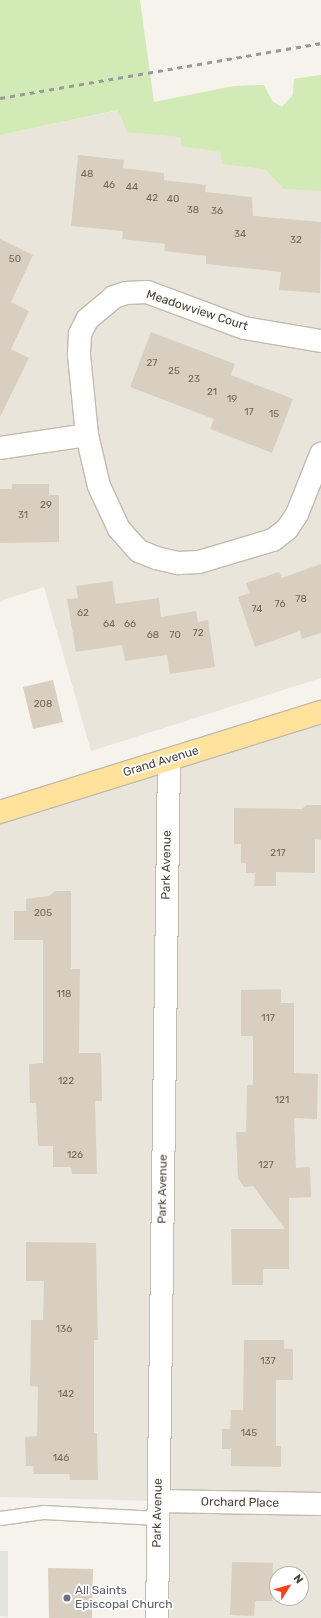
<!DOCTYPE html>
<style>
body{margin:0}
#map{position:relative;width:321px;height:1618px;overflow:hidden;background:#f6f3ec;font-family:Rubik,sans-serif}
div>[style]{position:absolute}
.residential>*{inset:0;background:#eae5da}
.green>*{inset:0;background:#d2eab5}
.parking>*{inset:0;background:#e5e3e0}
.building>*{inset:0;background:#d8cfc1}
.roads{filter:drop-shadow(1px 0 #c2bbae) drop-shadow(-1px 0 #c2bbae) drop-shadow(0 1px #c2bbae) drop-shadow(0 -1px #c2bbae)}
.lane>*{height:13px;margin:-6.5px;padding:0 6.5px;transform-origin:6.5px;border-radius:6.5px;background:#fff}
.street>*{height:22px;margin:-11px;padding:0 11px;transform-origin:11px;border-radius:11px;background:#fff}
.primary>*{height:22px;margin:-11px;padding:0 11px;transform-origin:11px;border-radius:11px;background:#ffe39c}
.rail>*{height:3px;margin-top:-1.5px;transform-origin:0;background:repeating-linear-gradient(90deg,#9a9a9a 0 5px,transparent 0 10px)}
.dots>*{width:11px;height:11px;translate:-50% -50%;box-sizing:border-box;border:2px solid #fff;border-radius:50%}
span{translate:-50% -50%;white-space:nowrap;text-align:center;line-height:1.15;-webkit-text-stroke:3.5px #fff;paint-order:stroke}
.number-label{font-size:10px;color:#6e675b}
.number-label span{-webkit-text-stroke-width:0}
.street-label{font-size:12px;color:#4b4439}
.worship-label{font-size:12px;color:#5b616d}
.left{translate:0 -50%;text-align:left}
.north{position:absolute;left:269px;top:1566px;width:40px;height:40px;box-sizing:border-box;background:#fff;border:1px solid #b7b4b0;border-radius:50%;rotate:53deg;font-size:11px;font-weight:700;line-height:16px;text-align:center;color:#4b4439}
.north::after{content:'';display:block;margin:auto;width:14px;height:18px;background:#fc3f1d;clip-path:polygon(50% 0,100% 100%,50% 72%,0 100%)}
</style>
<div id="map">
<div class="residential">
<div style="clip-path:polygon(321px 75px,321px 678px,91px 751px,44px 587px,0 601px,0 135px,234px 86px,264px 85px,272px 101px,282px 107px,293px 95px,294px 79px)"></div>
<div style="clip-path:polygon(evenodd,321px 712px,321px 1618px,157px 1618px,159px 1501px,0 1497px,0 812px,321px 712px,277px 1574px,301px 1574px,301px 1598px,277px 1598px,277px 1574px)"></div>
</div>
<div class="green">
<div style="clip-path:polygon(0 0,140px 0,154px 102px,234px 86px,264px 85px,272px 101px,282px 107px,293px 95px,294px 79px,321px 75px,321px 191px,284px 189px,265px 169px,222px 164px,221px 152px,181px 146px,181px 137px,127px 132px,118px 110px,0 135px)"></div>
</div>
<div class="parking">
<div style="clip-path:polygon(0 1551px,8px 1551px,8px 1617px,0 1616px)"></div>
</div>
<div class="building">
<div style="clip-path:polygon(78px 155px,124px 160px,123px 168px,164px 173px,164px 180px,206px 185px,205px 192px,252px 197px,253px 216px,321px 222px,320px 293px,279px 290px,281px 272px,206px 264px,206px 256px,164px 251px,165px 244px,122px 239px,123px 231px,71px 226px)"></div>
<div style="clip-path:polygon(0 239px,33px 255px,11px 302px,29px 311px,11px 349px,29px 358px,0 417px)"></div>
<div style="clip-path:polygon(151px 332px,235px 364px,231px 375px,293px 399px,272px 453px,210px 429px,214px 419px,130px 387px)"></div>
<div style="clip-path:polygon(12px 484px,49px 484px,49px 495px,59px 495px,59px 542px,0 543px,0 489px,12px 489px)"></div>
<div style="clip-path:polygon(321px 564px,321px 633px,302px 639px,300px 631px,255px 647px,238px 597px,249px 593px,246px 583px,279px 572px,282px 578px)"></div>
<div style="clip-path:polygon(112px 581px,116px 604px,159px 598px,161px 617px,196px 611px,198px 622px,208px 620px,215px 667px,170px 674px,167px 655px,125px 661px,122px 645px,76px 652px,67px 599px,78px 598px,76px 586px)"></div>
<div style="clip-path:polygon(53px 680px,63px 722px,33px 729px,23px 687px)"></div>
<div style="clip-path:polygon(306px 805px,321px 805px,321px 840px,315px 839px,315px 873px,276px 872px,276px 886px,254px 886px,255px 873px,246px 873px,246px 863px,241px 863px,241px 844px,234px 844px,234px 808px,302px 809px)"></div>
<div style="clip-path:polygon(55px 891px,71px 891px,71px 969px,80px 969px,79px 1053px,101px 1053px,102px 1101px,95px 1101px,97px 1174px,72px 1174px,71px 1167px,53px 1167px,53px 1146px,38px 1146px,36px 1103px,30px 1103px,29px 1064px,43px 1063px,43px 940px,14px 940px,14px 911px,26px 911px,26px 899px,49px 896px)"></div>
<div style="clip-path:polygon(281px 989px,281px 1003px,294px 1003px,294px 1073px,318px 1074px,317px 1119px,294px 1118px,296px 1168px,310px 1167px,311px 1197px,289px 1198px,289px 1269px,263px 1269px,263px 1285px,232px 1285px,231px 1229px,285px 1229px,253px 1186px,244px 1187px,238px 1178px,236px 1132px,246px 1132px,247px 1085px,253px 1085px,253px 1036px,241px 1036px,241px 990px)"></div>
<div style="clip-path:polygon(26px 1242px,96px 1243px,98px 1340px,94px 1340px,94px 1433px,97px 1433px,98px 1480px,70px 1480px,69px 1474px,34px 1474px,33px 1466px,26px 1466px,25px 1437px,37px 1436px,38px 1387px,30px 1386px,31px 1320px,43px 1320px,44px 1281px,26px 1281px)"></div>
<div style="clip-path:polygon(244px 1340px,284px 1340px,284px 1349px,293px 1349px,293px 1380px,276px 1380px,276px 1446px,281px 1446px,281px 1467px,231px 1466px,231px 1449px,222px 1449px,222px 1429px,230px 1429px,231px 1410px,243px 1410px)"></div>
<div style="clip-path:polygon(232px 1562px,273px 1563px,272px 1601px,255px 1601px,254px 1616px,230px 1615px)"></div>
<div style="clip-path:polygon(48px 1568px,93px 1569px,92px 1618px,49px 1618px)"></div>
</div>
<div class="roads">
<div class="lane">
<div style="left:0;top:1518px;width:43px;rotate:-7.9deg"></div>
<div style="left:43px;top:1512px;width:115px;rotate:3deg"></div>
</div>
<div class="street">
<div style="left:321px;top:341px;width:78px;rotate:-170.4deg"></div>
<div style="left:244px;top:328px;width:103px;rotate:-159.6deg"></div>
<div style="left:147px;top:292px;width:21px;rotate:177deg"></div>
<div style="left:126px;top:293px;width:13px;rotate:162deg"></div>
<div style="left:114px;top:297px;width:35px;rotate:140deg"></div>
<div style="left:87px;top:320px;width:16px;rotate:117deg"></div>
<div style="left:80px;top:334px;width:21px;rotate:93deg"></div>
<div style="left:79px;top:355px;width:80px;rotate:84.3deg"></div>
<div style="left:87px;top:435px;width:52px;rotate:76.8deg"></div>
<div style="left:99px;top:486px;width:47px;rotate:65.1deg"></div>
<div style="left:119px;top:529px;width:30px;rotate:48deg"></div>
<div style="left:139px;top:551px;width:18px;rotate:22deg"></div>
<div style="left:156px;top:558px;width:23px;rotate:13deg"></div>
<div style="left:178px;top:563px;width:21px;rotate:-3deg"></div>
<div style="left:199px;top:562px;width:77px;rotate:-16.6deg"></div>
<div style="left:273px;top:540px;width:18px;rotate:-38deg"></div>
<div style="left:287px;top:529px;width:18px;rotate:-56deg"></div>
<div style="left:297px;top:514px;width:65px;rotate:-68.2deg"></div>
<div style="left:0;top:448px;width:88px;rotate:-8.5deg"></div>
<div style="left:159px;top:1501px;width:162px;rotate:1.1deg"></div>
<div style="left:157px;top:1618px;width:858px;rotate:-89.2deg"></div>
</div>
<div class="primary">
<div style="left:0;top:812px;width:336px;rotate:-17.3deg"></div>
</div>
</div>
<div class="rail">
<div style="left:0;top:98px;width:326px;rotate:-9.7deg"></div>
</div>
<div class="dots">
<div style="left:67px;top:1598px;background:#6b7280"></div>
</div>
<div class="number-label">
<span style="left:87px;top:175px">48</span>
<span style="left:109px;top:186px">46</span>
<span style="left:132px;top:188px">44</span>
<span style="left:152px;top:199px">42</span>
<span style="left:173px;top:200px">40</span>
<span style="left:193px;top:211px">38</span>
<span style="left:217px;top:212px">36</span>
<span style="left:240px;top:235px">34</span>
<span style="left:296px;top:241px">32</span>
<span style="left:15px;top:260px">50</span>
<span style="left:152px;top:364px">27</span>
<span style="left:174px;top:372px">25</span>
<span style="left:194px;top:380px">23</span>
<span style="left:212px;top:393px">21</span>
<span style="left:232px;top:400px">19</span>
<span style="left:249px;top:413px">17</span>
<span style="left:274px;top:415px">15</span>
<span style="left:46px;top:506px">29</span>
<span style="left:23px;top:516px">31</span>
<span style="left:301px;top:600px">78</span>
<span style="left:280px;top:605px">76</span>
<span style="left:257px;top:610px">74</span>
<span style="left:83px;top:614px">62</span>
<span style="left:109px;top:625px">64</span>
<span style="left:130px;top:625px">66</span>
<span style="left:198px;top:634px">72</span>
<span style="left:153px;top:636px">68</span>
<span style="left:175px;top:636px">70</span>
<span style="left:43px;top:705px">208</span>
<span style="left:278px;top:854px">217</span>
<span style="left:43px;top:914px">205</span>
<span style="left:64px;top:995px">118</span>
<span style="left:268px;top:1019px">117</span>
<span style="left:66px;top:1082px">122</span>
<span style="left:282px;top:1101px">121</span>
<span style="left:75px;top:1156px">126</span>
<span style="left:266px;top:1166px">127</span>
<span style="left:64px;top:1330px">136</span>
<span style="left:268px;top:1362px">137</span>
<span style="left:66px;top:1395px">142</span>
<span style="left:249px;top:1434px">145</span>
<span style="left:61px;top:1459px">146</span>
</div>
<div class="street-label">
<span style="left:197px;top:311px;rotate:18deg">Meadowview Court</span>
<span style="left:161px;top:762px;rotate:-17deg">Grand Avenue</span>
<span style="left:167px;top:865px;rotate:-89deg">Park Avenue</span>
<span style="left:163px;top:1189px;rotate:-89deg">Park Avenue</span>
<span style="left:240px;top:1503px;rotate:1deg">Orchard Place</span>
<span style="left:158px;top:1513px;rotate:-89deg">Park Avenue</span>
</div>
<div class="worship-label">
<span class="left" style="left:75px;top:1598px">All Saints<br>Episcopal Church</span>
</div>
<div class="north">N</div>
</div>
